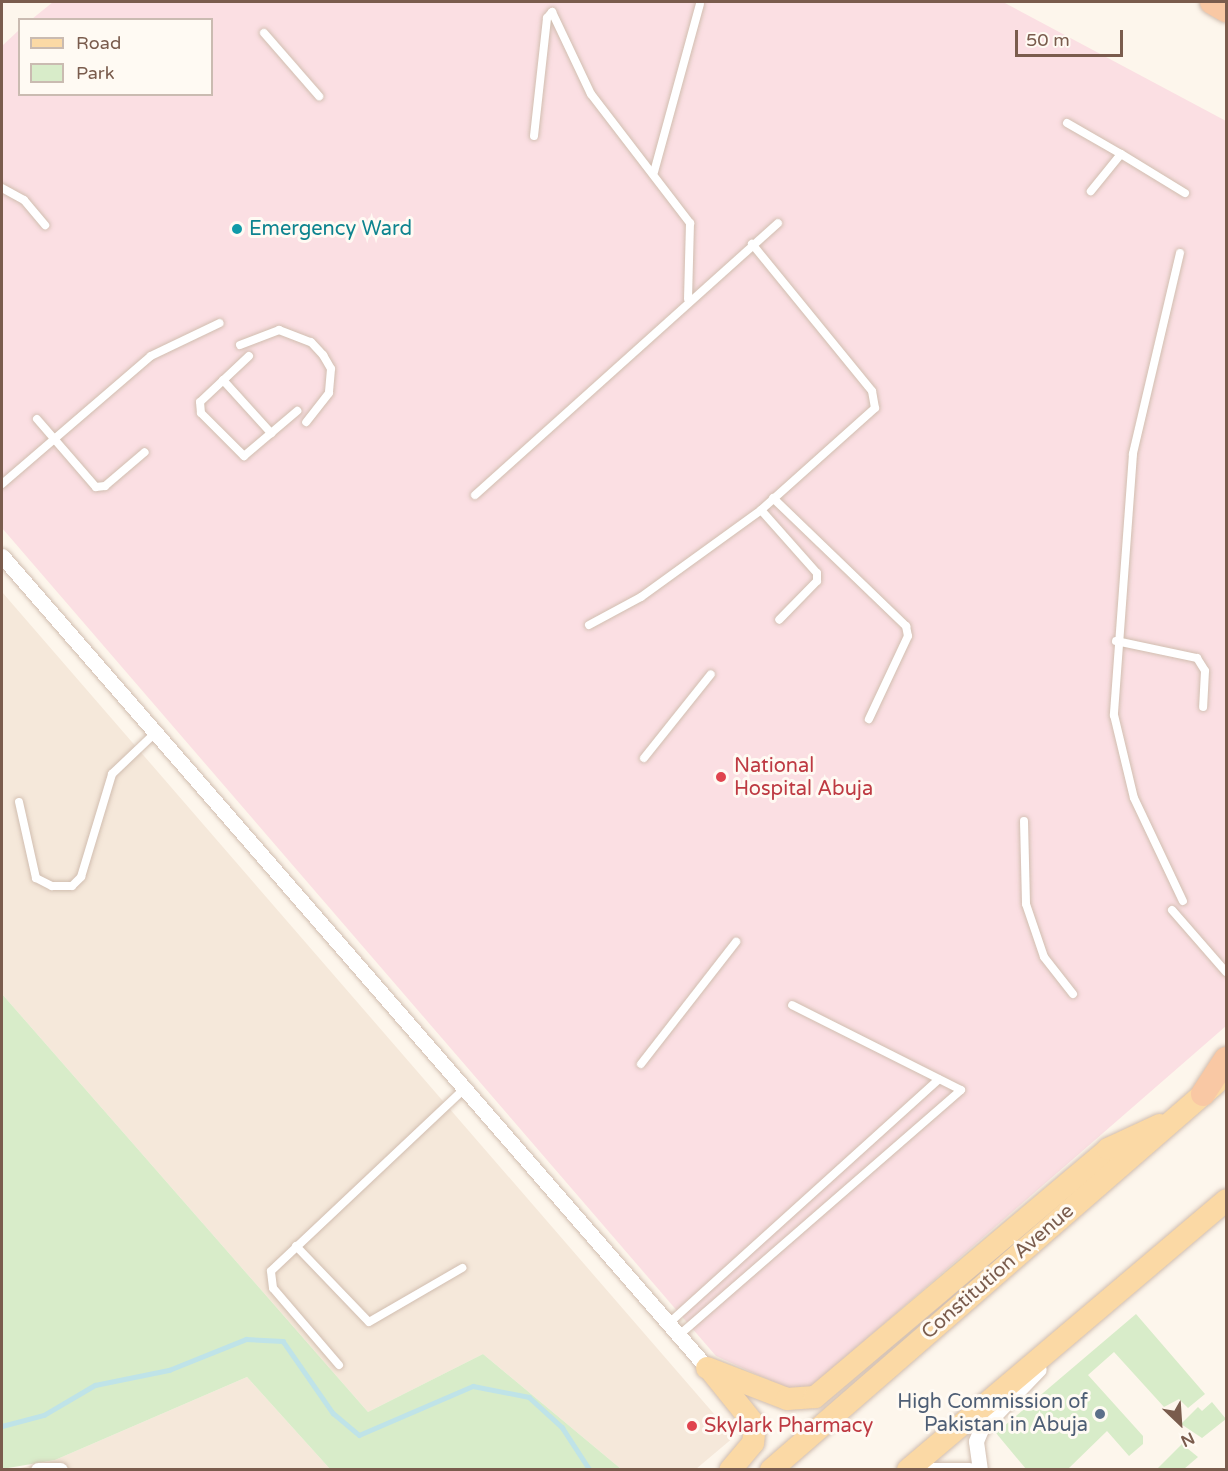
<!DOCTYPE html>
<html>
<head>
<meta charset="utf-8">
<style>
	body { margin:0 }
	#map { position:relative; width:1228px; height:1471px; overflow:hidden; background:#fdf6ec; font-family:"Varela Round",sans-serif }
	div>[style] { position:absolute }
	[style*='--x'] { left:calc(var(--x)*1px); top:calc(var(--y)*1px); width:calc(var(--w)*1px); rotate:calc(var(--a)*1deg) }
	.residential>* { inset:0; background:#f5e8da }
	.medical>* { inset:0; background:#fbdfe3 }
	.green>* { inset:0; background:#d8ecc9 }
	.stream>* { height:4.5px; margin:-2.25px; padding:0 2.25px; transform-origin:2.25px; border-radius:2.25px; background:#bfe3e8 }
	.roads { filter:drop-shadow(0 0 2px #d1beb0) drop-shadow(0 0 2px #d1beb0) }
	.service>* { height:8px; margin:-4px; padding:0 4px; transform-origin:4px; border-radius:4px; background:#fff }
	.minor>* { height:15px; margin:-7.5px; padding:0 7.5px; transform-origin:7.5px; border-radius:7.5px; background:#fff }
	.primary>* { height:22px; margin:-11px; padding:0 11px; transform-origin:11px; border-radius:11px; background:#fbd9a5 }
	.trunk>* { height:24px; margin:-12px; padding:0 12px; transform-origin:12px; border-radius:12px; background:#f9c8a4 }
	.dots>* { width:16px; height:16px; translate:-50% -50%; box-sizing:border-box; border:3px solid #fffaf3; border-radius:50% }
	span { translate:-50% -50%; white-space:nowrap; text-align:center; line-height:1.15; -webkit-text-stroke:6px #fffaf3; paint-order:stroke }
	.culture-label { font-size:20px; color:#0d838f }
	.left { translate:0 -50%; text-align:left }
	.health-label { font-size:20px; color:#be3a42 }
	.street-label { font-size:20px; color:#7a5c4d }
	.service-label { font-size:20px; color:#4e5e75 }
	.right { translate:-100% -50%; text-align:right }
	.frame { position:absolute; inset:0; border:3px solid #7a5c4d; pointer-events:none }
	.legend { position:absolute; left:18px; top:18px; width:195px; height:78px; box-sizing:border-box; background:#fffaf3; border:2px solid #cabbb1; margin:0; padding:8px 10px; list-style:none; font-size:18px; color:#7a5c4d }
	.legend li { display:flex; align-items:center; gap:12px; height:30px }
	.legend b { width:30px; border:2px solid #cabbb1 }
	.north { position:absolute; left:1150px; top:1393px; width:60px; height:60px; -webkit-text-stroke:4px #fffaf3; paint-order:stroke; rotate:155deg; font-size:16px; font-weight:700; line-height:24px; text-align:center; color:#7a5c4d }
	.north::after { content:''; display:block; margin:auto; width:21px; height:27px; background:#7a5c4d; clip-path:polygon(50% 0,100% 100%,50% 72%,0 100%) }
	.scale { position:absolute; left:1015px; top:30px; width:108px; height:27px; box-sizing:border-box; border:3px solid #7a5c4d; border-top:0; padding-left:8px; font-size:18px; line-height:21px; white-space:nowrap; color:#7a5c4d; -webkit-text-stroke:4px #fffaf3; paint-order:stroke }
</style>
</head>
<body>
<div id="map">
	<div class="residential">
		<div style="clip-path:polygon(2px 592px,734px 1437px,696px 1469px,621px 1469px,483px 1354px,368px 1412px,2px 994px)"></div>
		<div style="clip-path:polygon(247px 1377px,330px 1469px,12px 1470px,55px 1460px)"></div>
	</div>
	<div class="medical">
		<div style="clip-path:polygon(53px 2px,1003px 2px,1226px 121px,1226px 1026px,802px 1395px,716px 1356px,2px 528px,2px 46px,19px 30px,20px 94px,212px 94px,212px 20px,32px 19px)"></div>
	</div>
	<div class="green">
		<div style="clip-path:polygon(2px 994px,368px 1412px,483px 1354px,621px 1469px,330px 1469px,247px 1377px,55px 1460px,2px 1469px)"></div>
		<div style="clip-path:polygon(1136px 1314px,1205px 1394px,1188px 1408px,1179px 1399px,1164px 1407px,1114px 1352px,1088px 1375px,1143px 1436px,1143px 1444px,1129px 1456px,1107px 1431px,1068px 1469px,1026px 1469px,996px 1433px)"></div>
		<div style="clip-path:polygon(1212px 1402px,1226px 1419px,1202px 1438px,1181px 1424px,1198px 1407px,1202px 1411px)"></div>
		<div style="clip-path:polygon(1182px 1444px,1198px 1457px,1184px 1469px,1157px 1469px)"></div>
	</div>
	<div class="stream">
		<div style="--x:2;--y:1426;--w:43;--a:-14.7"></div>
		<div style="--x:44;--y:1415;--w:59;--a:-30.5"></div>
		<div style="--x:95;--y:1385;--w:76;--a:-11.5"></div>
		<div style="--x:169;--y:1370;--w:83;--a:-21.9"></div>
		<div style="--x:246;--y:1339;--w:37;--a:3"></div>
		<div style="--x:283;--y:1341;--w:88;--a:55.2"></div>
		<div style="--x:333;--y:1413;--w:34;--a:40"></div>
		<div style="--x:359;--y:1435;--w:124;--a:-23.3"></div>
		<div style="--x:473;--y:1386;--w:57;--a:11.1"></div>
		<div style="--x:529;--y:1397;--w:45;--a:42.3"></div>
		<div style="--x:562;--y:1427;--w:51;--a:56.9"></div>
	</div>
	<div class="roads">
		<div class="service">
			<div style="--x:264;--y:33;--w:84;--a:48.9"></div>
			<div style="--x:1067;--y:123;--w:62;--a:29.9"></div>
			<div style="--x:1121;--y:154;--w:48;--a:129"></div>
			<div style="--x:534;--y:136;--w:119;--a:-83.7"></div>
			<div style="--x:547;--y:18;--w:8;--a:-50"></div>
			<div style="--x:552;--y:12;--w:91;--a:64.6"></div>
			<div style="--x:591;--y:94;--w:163;--a:52.5"></div>
			<div style="--x:690;--y:223;--w:76;--a:91.5"></div>
			<div style="--x:1121;--y:154;--w:75;--a:31.4"></div>
			<div style="--x:654;--y:172;--w:174;--a:-74.7"></div>
			<div style="--x:2;--y:188;--w:25;--a:29"></div>
			<div style="--x:24;--y:200;--w:33;--a:50"></div>
			<div style="--x:1180;--y:253;--w:206;--a:103.2"></div>
			<div style="--x:1133;--y:454;--w:262;--a:94.2"></div>
			<div style="--x:1114;--y:715;--w:85;--a:76.5"></div>
			<div style="--x:1134;--y:798;--w:114;--a:64.6"></div>
			<div style="--x:240;--y:345;--w:42;--a:-21"></div>
			<div style="--x:279;--y:330;--w:34;--a:21"></div>
			<div style="--x:311;--y:342;--w:18;--a:47"></div>
			<div style="--x:323;--y:355;--w:16;--a:60"></div>
			<div style="--x:331;--y:369;--w:24;--a:95"></div>
			<div style="--x:329;--y:393;--w:37;--a:128"></div>
			<div style="--x:249;--y:356;--w:67;--a:136.8"></div>
			<div style="--x:200;--y:402;--w:11;--a:85"></div>
			<div style="--x:201;--y:413;--w:61;--a:45"></div>
			<div style="--x:244;--y:456;--w:70;--a:-40.3"></div>
			<div style="--x:223;--y:380;--w:72;--a:47.8"></div>
			<div style="--x:37;--y:419;--w:90;--a:49.1"></div>
			<div style="--x:96;--y:487;--w:9;--a:-6"></div>
			<div style="--x:105;--y:486;--w:52;--a:-40.4"></div>
			<div style="--x:2;--y:484;--w:196;--a:-40.7"></div>
			<div style="--x:151;--y:356;--w:76;--a:-25.6"></div>
			<div style="--x:475;--y:495;--w:407;--a:-41.9"></div>
			<div style="--x:773;--y:498;--w:185;--a:43.9"></div>
			<div style="--x:906;--y:626;--w:10;--a:79"></div>
			<div style="--x:908;--y:636;--w:92;--a:115.2"></div>
			<div style="--x:761;--y:510;--w:84;--a:48.4"></div>
			<div style="--x:817;--y:573;--w:8;--a:90"></div>
			<div style="--x:817;--y:581;--w:54;--a:134.3"></div>
			<div style="--x:589;--y:625;--w:59;--a:-28.3"></div>
			<div style="--x:641;--y:597;--w:148;--a:-35.9"></div>
			<div style="--x:761;--y:510;--w:153;--a:-41.8"></div>
			<div style="--x:875;--y:408;--w:17;--a:-100"></div>
			<div style="--x:872;--y:391;--w:190;--a:-129.2"></div>
			<div style="--x:1116;--y:641;--w:83;--a:11.9"></div>
			<div style="--x:1197;--y:658;--w:15;--a:58"></div>
			<div style="--x:1205;--y:671;--w:36;--a:93"></div>
			<div style="--x:644;--y:758;--w:107;--a:-51.4"></div>
			<div style="--x:19;--y:802;--w:78;--a:77.4"></div>
			<div style="--x:36;--y:878;--w:18;--a:27"></div>
			<div style="--x:52;--y:886;--w:20;--a:0"></div>
			<div style="--x:72;--y:886;--w:13;--a:-45"></div>
			<div style="--x:81;--y:877;--w:108;--a:-73.2"></div>
			<div style="--x:112;--y:774;--w:59;--a:-43.6"></div>
			<div style="--x:1024;--y:821;--w:83;--a:88.6"></div>
			<div style="--x:1026;--y:904;--w:56;--a:71.2"></div>
			<div style="--x:1044;--y:957;--w:47;--a:51.9"></div>
			<div style="--x:1172;--y:910;--w:82;--a:48.9"></div>
			<div style="--x:641;--y:1064;--w:155;--a:-52.1"></div>
			<div style="--x:296;--y:1246;--w:105;--a:46.2"></div>
			<div style="--x:369;--y:1322;--w:108;--a:-30.1"></div>
			<div style="--x:668;--y:1324;--w:365;--a:-42.1"></div>
			<div style="--x:678;--y:1336;--w:375;--a:-41"></div>
			<div style="--x:961;--y:1090;--w:189;--a:-153.3"></div>
			<div style="--x:339;--y:1365;--w:101;--a:-130.6"></div>
			<div style="--x:273;--y:1288;--w:17;--a:-97"></div>
			<div style="--x:271;--y:1271;--w:265;--a:-43.3"></div>
		</div>
		<div class="minor">
			<div style="--x:2;--y:556;--w:1075;--a:49.03"></div>
			<div style="--x:38;--y:1470;--w:22;--a:0"></div>
			<div style="--x:933;--y:1470;--w:36;--a:0"></div>
			<div style="--x:980;--y:1470;--w:29;--a:-98"></div>
			<div style="--x:976;--y:1441;--w:13;--a:-67"></div>
			<div style="--x:981;--y:1429;--w:83;--a:-46"></div>
		</div>
		<div class="primary">
			<div style="--x:707;--y:1368;--w:86;--a:21.2"></div>
			<div style="--x:787;--y:1399;--w:28;--a:-4"></div>
			<div style="--x:815;--y:1397;--w:384;--a:-40.2"></div>
			<div style="--x:1108;--y:1149;--w:57;--a:-24.8"></div>
			<div style="--x:713;--y:1373;--w:67;--a:51.1"></div>
			<div style="--x:755;--y:1425;--w:18;--a:96"></div>
			<div style="--x:753;--y:1443;--w:35;--a:130"></div>
			<div style="--x:771;--y:1470;--w:590;--a:-41.01"></div>
			<div style="--x:908;--y:1470;--w:417;--a:-40.3"></div>
		</div>
		<div class="trunk">
			<div style="--x:1212;--y:2;--w:16;--a:30"></div>
			<div style="--x:1203;--y:1094;--w:42;--a:-56.7"></div>
		</div>
	</div>
	<div class="dots">
		<div style="left:237px;top:229px;background:#0f9aa8"></div>
		<div style="left:721px;top:777px;background:#e0444e"></div>
		<div style="left:1100px;top:1414px;background:#5c6f8a"></div>
		<div style="left:692px;top:1426px;background:#e0444e"></div>
	</div>
	<div class="culture-label">
		<span class="left" style="left:249px;top:229px">Emergency Ward</span>
	</div>
	<div class="health-label">
		<span class="left" style="left:734px;top:778px">National<br>Hospital Abuja</span>
		<span class="left" style="left:704px;top:1426px">Skylark Pharmacy</span>
	</div>
	<div class="street-label">
		<span style="left:998px;top:1272px;rotate:-41deg">Constitution Avenue</span>
	</div>
	<div class="service-label">
		<span class="right" style="left:1088px;top:1414px">High Commission of<br>Pakistan in Abuja</span>
	</div>
	<div class="frame"></div>
	<ul class="legend">
	<li><b style="height:8px;background:#fbd9a5"></b>Road</li>
	<li><b style="height:16px;background:#d8ecc9"></b>Park</li>
	</ul>
	<div class="north">N</div>
	<div class="scale">50 m</div>
</div>
</body>
</html>
